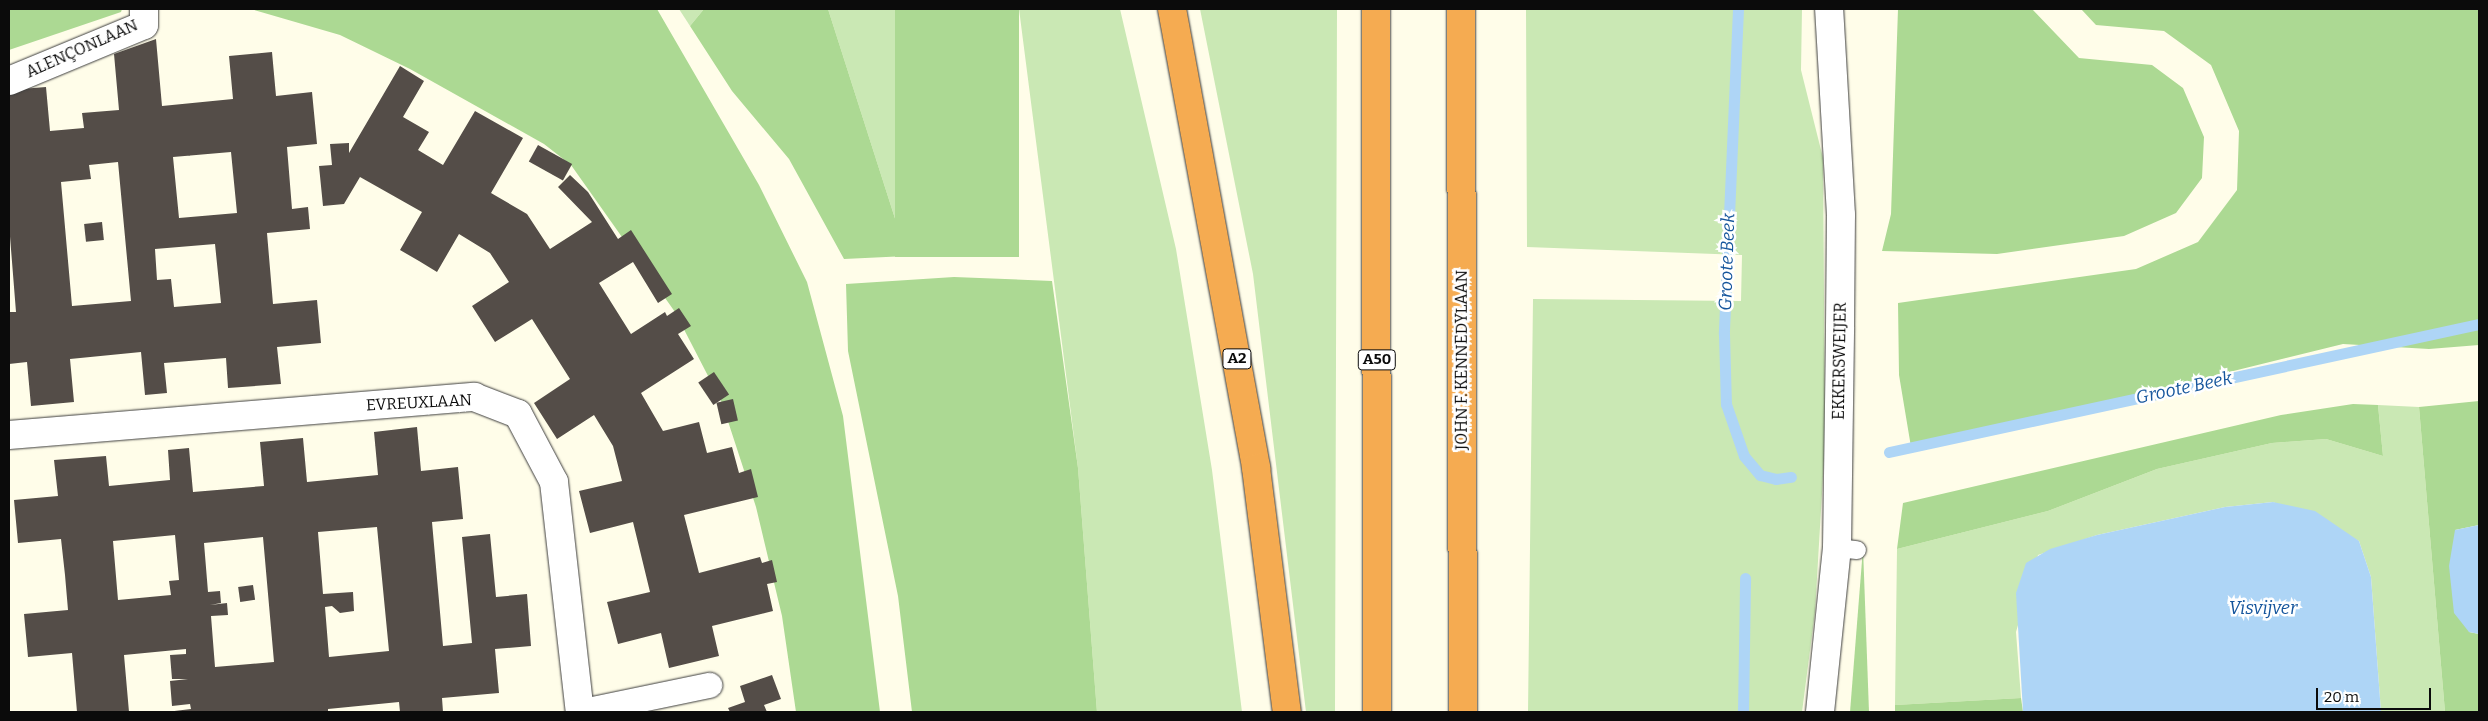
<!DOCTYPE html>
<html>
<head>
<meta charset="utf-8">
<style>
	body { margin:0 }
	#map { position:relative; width:2488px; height:721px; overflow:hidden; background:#fffde9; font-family:Bitter,serif }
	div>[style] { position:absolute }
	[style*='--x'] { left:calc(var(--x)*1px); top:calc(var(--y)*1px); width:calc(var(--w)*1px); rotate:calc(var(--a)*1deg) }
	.green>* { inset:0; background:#cae8b4 }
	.forest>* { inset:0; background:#acd993; transform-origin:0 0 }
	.water>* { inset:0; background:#aed5f6 }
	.stream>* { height:11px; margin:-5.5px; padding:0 5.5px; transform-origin:5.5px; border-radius:5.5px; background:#aed5f6 }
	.building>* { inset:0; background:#544d48; transform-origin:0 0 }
	.roads { filter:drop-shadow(0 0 1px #3e3e3e) drop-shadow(0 0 1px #3e3e3e) }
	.service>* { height:18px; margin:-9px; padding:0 9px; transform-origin:9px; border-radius:9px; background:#fff }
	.pedestrian>* { height:25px; margin:-12.5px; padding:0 12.5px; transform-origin:12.5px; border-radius:12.5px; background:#fff }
	.minor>* { height:28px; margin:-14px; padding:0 14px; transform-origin:14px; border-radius:14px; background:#fff }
	.motorway>* { height:28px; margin:-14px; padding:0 14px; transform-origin:14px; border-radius:14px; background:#f5ab51 }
	span { translate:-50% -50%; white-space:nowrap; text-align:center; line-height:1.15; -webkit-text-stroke:5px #fff; paint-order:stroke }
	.shield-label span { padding:1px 4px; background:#fff; border:1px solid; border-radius:4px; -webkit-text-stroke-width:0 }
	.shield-label { font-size:15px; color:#0b0b0b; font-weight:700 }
	.street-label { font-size:16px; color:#0b0b0b }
	.water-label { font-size:18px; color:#15559c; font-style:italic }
	.frame { position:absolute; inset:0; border:10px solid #0b0b0b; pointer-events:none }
	.scale { position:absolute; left:2316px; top:688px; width:115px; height:22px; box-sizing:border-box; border:2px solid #0b0b0b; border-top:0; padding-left:6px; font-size:15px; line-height:18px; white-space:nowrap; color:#0b0b0b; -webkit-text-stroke:4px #fff; paint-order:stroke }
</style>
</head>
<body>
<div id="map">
	<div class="green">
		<div style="clip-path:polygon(679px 9px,704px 9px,690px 26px)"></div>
		<div style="clip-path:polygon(828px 9px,895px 9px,928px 255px,907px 256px)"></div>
		<div style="clip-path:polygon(1019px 9px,1120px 9px,1176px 249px,1212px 470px,1242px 712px,1097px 712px,1078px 468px)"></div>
		<div style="clip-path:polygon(1200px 9px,1337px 9px,1335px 712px,1306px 712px,1253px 274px)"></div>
		<div style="clip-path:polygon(1526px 9px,1802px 9px,1801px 70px,1823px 158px,1825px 442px,1815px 612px,1802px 712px,1528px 712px,1533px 299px,1741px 301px,1742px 255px,1527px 247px)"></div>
		<div style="clip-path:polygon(2378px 405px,2419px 407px,2445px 712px,2381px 712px,2371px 577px,2359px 541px,2273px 502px,2225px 507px,2097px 535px,2038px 555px,2016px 632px,2021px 698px,1895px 705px,1897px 549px,2048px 511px,2157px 469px,2272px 443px,2326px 439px,2383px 456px)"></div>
	</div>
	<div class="forest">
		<div style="clip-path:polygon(122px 9px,121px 12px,9px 50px,9px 10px)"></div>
		<div style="clip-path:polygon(251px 9px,657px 9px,759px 185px,807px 282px,843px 416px,880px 712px,796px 712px,782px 616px,756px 507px,722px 403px,675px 312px,571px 165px,544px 144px,410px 69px,340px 35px)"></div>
		<div style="clip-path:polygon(704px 9px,828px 9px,907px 256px,844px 259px,789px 159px,732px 91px,690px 26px)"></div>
		<div style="left:895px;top:9px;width:124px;height:248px"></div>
		<div style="clip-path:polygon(1898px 9px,2032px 9px,2079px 58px,2152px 65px,2183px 88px,2204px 137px,2202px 178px,2176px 213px,2124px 236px,1997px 254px,1882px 251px,1891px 214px)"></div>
		<div style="clip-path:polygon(2081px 9px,2479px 9px,2479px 345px,2429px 349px,2343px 344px,1942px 443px,1911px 447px,1899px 375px,1898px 303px,2136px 269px,2198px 242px,2237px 190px,2239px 131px,2211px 65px,2164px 31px,2096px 25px)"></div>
		<div style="clip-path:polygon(954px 277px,1052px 281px,1078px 468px,1097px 712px,912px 712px,898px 596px,848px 351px,846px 284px)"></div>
		<div style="clip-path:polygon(2479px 401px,2479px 525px,2455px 530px,2469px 632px,2479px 634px,2479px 712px,2445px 712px,2419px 407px)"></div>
		<div style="clip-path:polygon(2353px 404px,2378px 405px,2383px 456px,2326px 439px,2272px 443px,2157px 469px,2048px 511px,1897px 549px,1903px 503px,2281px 415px)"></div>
		<div style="clip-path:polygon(1863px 548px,1869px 712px,1850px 712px)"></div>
		<div style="clip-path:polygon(2021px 698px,2023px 712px,1895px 712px,1895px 705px)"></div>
	</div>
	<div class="water">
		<div style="clip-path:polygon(2273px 502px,2315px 511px,2359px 541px,2371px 577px,2381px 712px,2023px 712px,2016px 593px,2026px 563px,2050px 549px,2097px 535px,2225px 507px)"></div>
		<div style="clip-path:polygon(2479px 525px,2479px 634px,2469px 632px,2454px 613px,2449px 566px,2455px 530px)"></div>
	</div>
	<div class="stream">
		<div style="--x:1738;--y:9;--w:325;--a:92.5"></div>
		<div style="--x:1724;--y:334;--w:70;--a:88.4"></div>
		<div style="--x:1726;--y:404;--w:55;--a:70.9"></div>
		<div style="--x:1744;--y:456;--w:25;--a:50"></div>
		<div style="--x:1760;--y:475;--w:16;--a:14"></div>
		<div style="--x:1776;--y:479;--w:15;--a:-8"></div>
		<div style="--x:1889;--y:452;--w:604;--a:-12.24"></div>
		<div style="--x:1743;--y:712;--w:134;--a:-89.1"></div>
	</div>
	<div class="building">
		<div style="clip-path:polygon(evenodd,156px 39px,162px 106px,233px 99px,229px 56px,272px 52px,276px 96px,312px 92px,317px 144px,287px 147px,292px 209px,308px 207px,310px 229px,267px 233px,273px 304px,317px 300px,321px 343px,277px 347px,281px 384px,228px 388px,226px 358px,164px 363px,167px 393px,145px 395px,141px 352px,70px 359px,74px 402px,31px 406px,27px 362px,9px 364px,9px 312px,16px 312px,9px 224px,9px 90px,46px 87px,50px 131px,84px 128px,82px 113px,119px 110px,114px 54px,156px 39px,231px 152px,237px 213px,179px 218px,173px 157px,231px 152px,156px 39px,118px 162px,131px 301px,72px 306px,61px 182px,91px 179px,89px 165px,118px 162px,156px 39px,215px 244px,221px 303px,174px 307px,171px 279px,157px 280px,155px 249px,215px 244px)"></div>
		<div style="clip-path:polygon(400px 66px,424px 81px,403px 117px,429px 132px,418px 150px,443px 165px,475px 111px,523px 138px,491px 193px,527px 214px,550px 249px,592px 222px,558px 187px,570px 175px,588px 192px,618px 239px,631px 230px,672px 294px,658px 303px,633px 262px,599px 283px,631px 334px,665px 312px,667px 316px,679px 308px,691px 326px,678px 334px,694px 359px,641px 393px,663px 431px,699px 422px,707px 453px,732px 447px,739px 473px,751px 469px,758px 497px,684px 515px,699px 573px,760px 557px,762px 563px,772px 560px,777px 582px,767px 584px,773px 611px,712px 626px,719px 656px,669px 668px,661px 633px,618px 644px,607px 602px,650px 592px,633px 522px,590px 533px,579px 491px,622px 481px,613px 446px,594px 415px,557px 439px,534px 403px,570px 379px,532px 319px,495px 342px,472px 306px,509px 282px,490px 253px,459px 234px,437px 272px,419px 261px,400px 250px,422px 212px,360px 177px,344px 204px,323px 206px,319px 166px,332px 165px,330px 144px,349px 143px,349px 153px)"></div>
		<div style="left:538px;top:145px;width:39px;height:19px;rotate:29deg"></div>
		<div style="left:102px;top:222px;width:18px;height:18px;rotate:84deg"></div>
		<div style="left:714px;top:372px;width:27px;height:19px;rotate:56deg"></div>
		<div style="left:733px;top:399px;width:22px;height:17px;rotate:77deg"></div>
		<div style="clip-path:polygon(evenodd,417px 427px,421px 471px,458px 467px,463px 519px,432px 522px,443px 646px,472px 643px,462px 537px,490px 534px,496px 597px,527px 594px,531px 646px,495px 649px,499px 693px,442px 698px,443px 712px,400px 712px,399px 702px,328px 709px,328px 712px,166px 712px,191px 709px,190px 704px,172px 706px,170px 681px,188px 679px,172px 679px,170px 655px,186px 654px,186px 649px,124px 655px,129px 712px,77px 712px,72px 653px,28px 657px,24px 614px,68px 610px,65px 575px,61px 539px,18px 543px,14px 500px,58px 496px,54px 460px,106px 456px,109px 486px,170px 480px,168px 450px,189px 448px,193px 492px,264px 486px,260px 442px,303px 438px,307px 482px,378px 475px,374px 432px,417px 427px,377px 527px,389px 651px,329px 657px,325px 607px,332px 606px,340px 613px,354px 611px,353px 592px,323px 594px,318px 532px,377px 527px,417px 427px,175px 535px,179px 580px,169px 581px,171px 595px,118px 600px,113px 541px,175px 535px,417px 427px,263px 537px,274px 662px,215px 667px,211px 616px,228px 615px,227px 603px,210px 605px,221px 603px,220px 591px,208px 592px,204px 543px,263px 537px)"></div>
		<div style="left:253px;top:585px;width:15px;height:15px;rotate:82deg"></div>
		<div style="clip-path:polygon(772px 675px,781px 699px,764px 705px,767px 712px,730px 712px,728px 708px,745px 702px,740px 686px)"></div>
	</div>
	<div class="roads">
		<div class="service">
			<div style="--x:1837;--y:548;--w:20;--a:6"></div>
		</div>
		<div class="pedestrian">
			<div style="--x:583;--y:711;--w:129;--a:-11.7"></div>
		</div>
		<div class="minor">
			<div style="--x:9;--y:81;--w:146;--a:-22.5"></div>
			<div style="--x:144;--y:25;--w:16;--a:-90"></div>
			<div style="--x:9;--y:435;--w:467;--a:-4.7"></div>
			<div style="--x:474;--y:397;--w:47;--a:21.1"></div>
			<div style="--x:518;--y:414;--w:77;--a:62.1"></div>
			<div style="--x:554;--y:482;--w:231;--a:83.6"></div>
			<div style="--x:1820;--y:712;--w:165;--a:-84.1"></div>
			<div style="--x:1837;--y:548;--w:221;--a:-89.2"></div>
			<div style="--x:1840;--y:327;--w:112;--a:-89.5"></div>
			<div style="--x:1841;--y:215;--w:206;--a:-93.3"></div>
		</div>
		<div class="motorway">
			<div style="--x:1172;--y:9;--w:467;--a:79.6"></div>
			<div style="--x:1256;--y:468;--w:246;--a:82.8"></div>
			<div style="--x:1376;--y:9;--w:703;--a:89.92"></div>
			<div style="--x:1461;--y:9;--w:703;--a:89.84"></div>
		</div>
	</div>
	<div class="shield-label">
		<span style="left:1237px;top:359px">A2</span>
		<span style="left:1377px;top:360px">A50</span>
	</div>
	<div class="street-label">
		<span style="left:82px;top:49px;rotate:-24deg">ALENÇONLAAN</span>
		<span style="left:1462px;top:360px;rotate:-90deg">JOHN F. KENNEDYLAAN</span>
		<span style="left:1840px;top:361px;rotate:-89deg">EKKERSWEIJER</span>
		<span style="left:419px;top:403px;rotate:-3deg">EVREUXLAAN</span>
	</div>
	<div class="water-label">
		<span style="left:1727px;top:262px;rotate:-88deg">Groote Beek</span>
		<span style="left:2184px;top:388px;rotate:-12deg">Groote Beek</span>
		<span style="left:2263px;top:608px">Visvijver</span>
	</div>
	<div class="frame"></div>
	<div class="scale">20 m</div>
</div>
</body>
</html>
